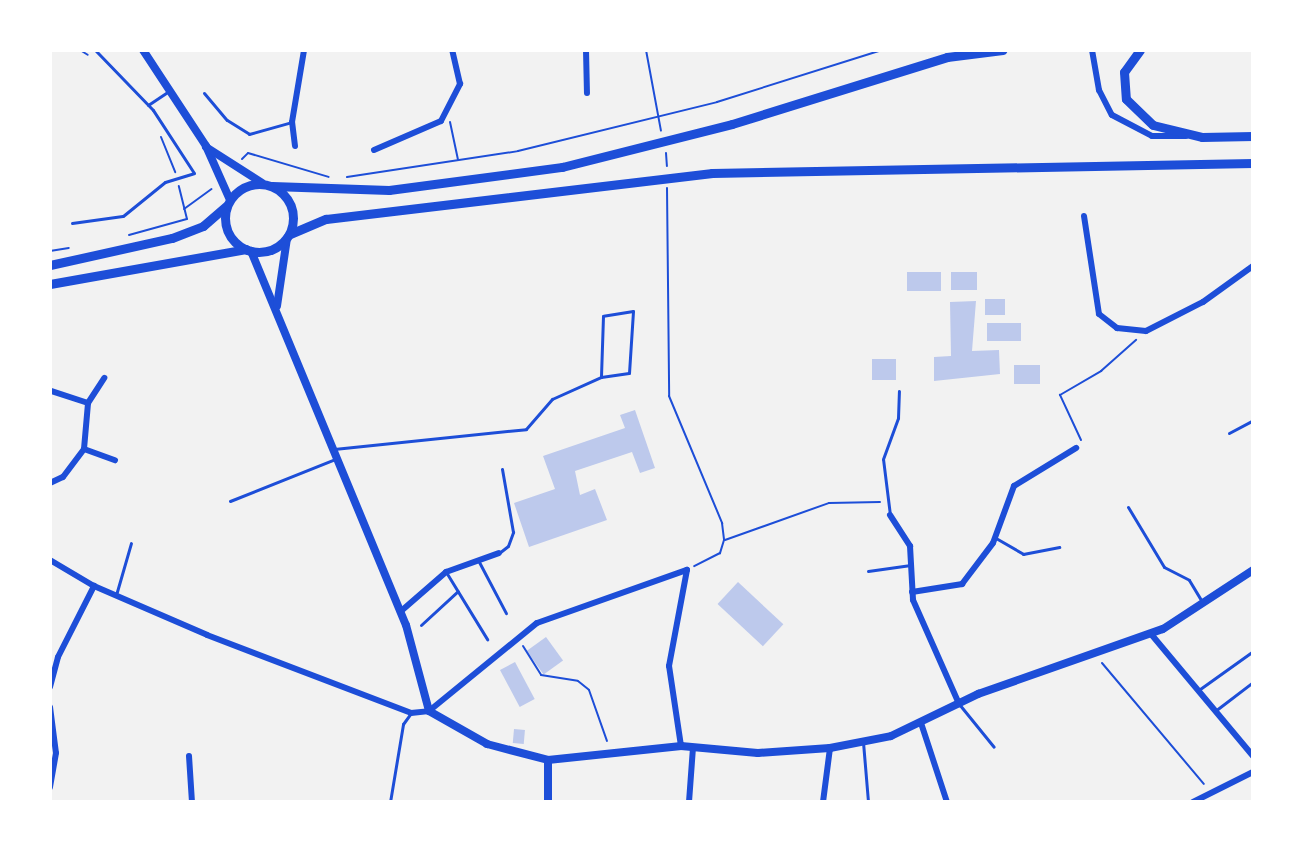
<!DOCTYPE html>
<html>
<head>
<meta charset="utf-8">
<style>
	body { margin:0 }
	#map { position:relative; width:1303px; height:852px; overflow:hidden; background:#f2f2f2; font-family:Lato,sans-serif }
	div>[style] { position:absolute }
	[style*='--x'] { left:calc(var(--x)*1px); top:calc(var(--y)*1px); width:calc(var(--w)*1px); rotate:calc(var(--a)*1deg) }
	.building>* { inset:0; background:#bdc9ec; transform-origin:0 0 }
	.path>* { height:2px; margin:-1px; padding:0 1px; transform-origin:1px; border-radius:1px; background:#1d4ed8 }
	.service>* { height:3px; margin:-1.5px; padding:0 1.5px; transform-origin:1.5px; border-radius:1.5px; background:#1d4ed8 }
	.minor>* { height:6px; margin:-3px; padding:0 3px; transform-origin:3px; border-radius:3px; background:#1d4ed8 }
	.tertiary>* { height:8px; margin:-4px; padding:0 4px; transform-origin:4px; border-radius:4px; background:#1d4ed8 }
	.secondary>* { height:9px; margin:-4.5px; padding:0 4.5px; transform-origin:4.5px; border-radius:4.5px; background:#1d4ed8 }
	.secondary>.ring { margin:-4.5px; padding:0; box-sizing:content-box; background:none; border:9px solid #1d4ed8; border-radius:50% }
	span { translate:-50% -50%; white-space:nowrap; text-align:center; line-height:1.15; -webkit-text-stroke:8px #fff; paint-order:stroke }
	.frame { position:absolute; inset:0; border:52px solid #fff; pointer-events:none }
</style>
</head>
<body>
<div id="map">
	<div class="building">
		<div style="left:907px;top:272px;width:34px;height:19px"></div>
		<div style="left:951px;top:272px;width:26px;height:18px"></div>
		<div style="left:985px;top:299px;width:20px;height:16px"></div>
		<div style="clip-path:polygon(976px 301px,972px 351px,999px 350px,1000px 374px,934px 381px,934px 357px,951px 356px,950px 302px)"></div>
		<div style="left:987px;top:323px;width:34px;height:18px"></div>
		<div style="left:872px;top:359px;width:24px;height:21px"></div>
		<div style="left:1014px;top:365px;width:26px;height:19px"></div>
		<div style="clip-path:polygon(635px 410px,655px 468px,640px 473px,632px 452px,575px 471px,580px 495px,595px 489px,607px 520px,529px 547px,514px 503px,555px 489px,543px 456px,625px 428px,620px 415px)"></div>
		<div style="left:738px;top:582px;width:62px;height:30px;rotate:43deg"></div>
		<div style="left:546px;top:637px;width:29px;height:24px;rotate:54deg"></div>
		<div style="left:515px;top:662px;width:42px;height:17px;rotate:62deg"></div>
		<div style="left:514px;top:729px;width:11px;height:14px;rotate:5deg"></div>
	</div>
	<div class="path">
		<div style="--x:80;--y:50;--w:9;--a:32"></div>
		<div style="--x:646;--y:50;--w:82;--a:79.5"></div>
		<div style="--x:450;--y:122;--w:38;--a:78"></div>
		<div style="--x:161;--y:137;--w:38;--a:68"></div>
		<div style="--x:666;--y:153;--w:13;--a:86"></div>
		<div style="--x:242;--y:159;--w:8;--a:-45"></div>
		<div style="--x:248;--y:153;--w:84;--a:16.5"></div>
		<div style="--x:347;--y:177;--w:173;--a:-8.6"></div>
		<div style="--x:518;--y:151;--w:205;--a:-13.8"></div>
		<div style="--x:717;--y:102;--w:173;--a:-17.5"></div>
		<div style="--x:667;--y:188;--w:208;--a:89.4"></div>
		<div style="--x:669;--y:396;--w:138;--a:67.3"></div>
		<div style="--x:722;--y:523;--w:17;--a:83"></div>
		<div style="--x:724;--y:540;--w:14;--a:107"></div>
		<div style="--x:720;--y:553;--w:29;--a:153"></div>
		<div style="--x:184;--y:209;--w:34;--a:-36"></div>
		<div style="--x:129;--y:235;--w:60;--a:-15.4"></div>
		<div style="--x:187;--y:219;--w:34;--a:-104"></div>
		<div style="--x:50;--y:251;--w:19;--a:-9"></div>
		<div style="--x:1081;--y:440;--w:50;--a:-115"></div>
		<div style="--x:1060;--y:395;--w:48;--a:-30.3"></div>
		<div style="--x:1101;--y:371;--w:47;--a:-41.5"></div>
		<div style="--x:725;--y:540;--w:110;--a:-19.6"></div>
		<div style="--x:829;--y:503;--w:51;--a:-1.1"></div>
		<div style="--x:523;--y:646;--w:34;--a:58"></div>
		<div style="--x:541;--y:675;--w:37;--a:9"></div>
		<div style="--x:578;--y:681;--w:14;--a:39"></div>
		<div style="--x:589;--y:690;--w:54;--a:70.6"></div>
		<div style="--x:1102;--y:663;--w:158;--a:49.9"></div>
	</div>
	<div class="service">
		<div style="--x:204;--y:93;--w:35;--a:50"></div>
		<div style="--x:227;--y:120;--w:26;--a:32"></div>
		<div style="--x:249;--y:134;--w:45;--a:-15.6"></div>
		<div style="--x:148;--y:105;--w:23;--a:-34"></div>
		<div style="--x:72;--y:223;--w:51;--a:-7.8"></div>
		<div style="--x:123;--y:216;--w:54;--a:-39"></div>
		<div style="--x:165;--y:182;--w:30;--a:-17"></div>
		<div style="--x:194;--y:173;--w:75;--a:-123.1"></div>
		<div style="--x:153;--y:110;--w:83;--a:-134"></div>
		<div style="--x:1229;--y:433;--w:27;--a:-28"></div>
		<div style="--x:334;--y:449;--w:193;--a:-5.9"></div>
		<div style="--x:526;--y:429;--w:40;--a:-49"></div>
		<div style="--x:552;--y:399;--w:54;--a:-24.2"></div>
		<div style="--x:601;--y:377;--w:28;--a:-8"></div>
		<div style="--x:629;--y:373;--w:62;--a:-86.3"></div>
		<div style="--x:633;--y:311;--w:30;--a:171"></div>
		<div style="--x:603;--y:316;--w:61;--a:91.9"></div>
		<div style="--x:230;--y:501;--w:113;--a:-21.8"></div>
		<div style="--x:1128;--y:507;--w:70;--a:59"></div>
		<div style="--x:1164;--y:567;--w:28;--a:27"></div>
		<div style="--x:1189;--y:580;--w:27;--a:59"></div>
		<div style="--x:890;--y:515;--w:56;--a:-97.1"></div>
		<div style="--x:883;--y:459;--w:44;--a:-69.9"></div>
		<div style="--x:898;--y:418;--w:27;--a:-88"></div>
		<div style="--x:994;--y:537;--w:34;--a:30"></div>
		<div style="--x:1023;--y:554;--w:37;--a:-11"></div>
		<div style="--x:499;--y:553;--w:11;--a:-38"></div>
		<div style="--x:508;--y:546;--w:15;--a:-70"></div>
		<div style="--x:513;--y:532;--w:64;--a:-99.9"></div>
		<div style="--x:478;--y:560;--w:60;--a:62.2"></div>
		<div style="--x:868;--y:571;--w:43;--a:-7.9"></div>
		<div style="--x:446;--y:572;--w:79;--a:58.5"></div>
		<div style="--x:116;--y:595;--w:54;--a:-73.9"></div>
		<div style="--x:421;--y:625;--w:50;--a:-42.6"></div>
		<div style="--x:1200;--y:689;--w:65;--a:-35.6"></div>
		<div style="--x:959;--y:704;--w:55;--a:50.9"></div>
		<div style="--x:1215;--y:711;--w:48;--a:-37.3"></div>
		<div style="--x:863;--y:742;--w:60;--a:85.2"></div>
		<div style="--x:390;--y:802;--w:79;--a:-80.5"></div>
		<div style="--x:403;--y:724;--w:14;--a:-54"></div>
	</div>
	<div class="minor">
		<div style="--x:586;--y:50;--w:43;--a:88.7"></div>
		<div style="--x:1092;--y:50;--w:41;--a:80.1"></div>
		<div style="--x:1099;--y:90;--w:28;--a:63"></div>
		<div style="--x:1112;--y:115;--w:45;--a:27.7"></div>
		<div style="--x:1152;--y:136;--w:34;--a:0"></div>
		<div style="--x:295;--y:146;--w:24;--a:-97"></div>
		<div style="--x:292;--y:122;--w:73;--a:-80.5"></div>
		<div style="--x:374;--y:150;--w:73;--a:-23.4"></div>
		<div style="--x:441;--y:121;--w:42;--a:-62.8"></div>
		<div style="--x:460;--y:84;--w:35;--a:-103"></div>
		<div style="--x:1084;--y:216;--w:99;--a:81.3"></div>
		<div style="--x:1099;--y:314;--w:23;--a:38"></div>
		<div style="--x:1117;--y:328;--w:29;--a:6"></div>
		<div style="--x:1146;--y:331;--w:64;--a:-27"></div>
		<div style="--x:1203;--y:302;--w:62;--a:-35.8"></div>
		<div style="--x:88;--y:403;--w:30;--a:-57"></div>
		<div style="--x:84;--y:449;--w:33;--a:20"></div>
		<div style="--x:50;--y:483;--w:14;--a:-25"></div>
		<div style="--x:63;--y:477;--w:35;--a:-53"></div>
		<div style="--x:84;--y:449;--w:46;--a:-85"></div>
		<div style="--x:88;--y:403;--w:39;--a:-162"></div>
		<div style="--x:890;--y:515;--w:37;--a:57"></div>
		<div style="--x:910;--y:546;--w:54;--a:86.8"></div>
		<div style="--x:913;--y:600;--w:114;--a:66.1"></div>
		<div style="--x:50;--y:560;--w:51;--a:30.6"></div>
		<div style="--x:94;--y:586;--w:123;--a:23.4"></div>
		<div style="--x:207;--y:635;--w:218;--a:20.9"></div>
		<div style="--x:411;--y:713;--w:18;--a:-6"></div>
		<div style="--x:429;--y:711;--w:139;--a:-39.2"></div>
		<div style="--x:537;--y:623;--w:159;--a:-19.5"></div>
		<div style="--x:912;--y:592;--w:51;--a:-9.1"></div>
		<div style="--x:962;--y:584;--w:51;--a:-52.9"></div>
		<div style="--x:993;--y:543;--w:61;--a:-69.8"></div>
		<div style="--x:1014;--y:486;--w:73;--a:-31.5"></div>
		<div style="--x:400;--y:612;--w:61;--a:-41"></div>
		<div style="--x:446;--y:572;--w:56;--a:-19.7"></div>
		<div style="--x:1151;--y:634;--w:159;--a:50.1"></div>
		<div style="--x:50;--y:687;--w:31;--a:-75"></div>
		<div style="--x:58;--y:657;--w:80;--a:-63.1"></div>
		<div style="--x:50;--y:707;--w:46;--a:82.6"></div>
		<div style="--x:56;--y:753;--w:35;--a:100"></div>
		<div style="--x:921;--y:723;--w:83;--a:71.8"></div>
		<div style="--x:681;--y:746;--w:81;--a:-98.5"></div>
		<div style="--x:669;--y:666;--w:98;--a:-79.4"></div>
		<div style="--x:189;--y:756;--w:46;--a:86.3"></div>
		<div style="--x:689;--y:802;--w:55;--a:-85.8"></div>
		<div style="--x:823;--y:802;--w:54;--a:-82.6"></div>
		<div style="--x:1193;--y:802;--w:67;--a:-26.6"></div>
	</div>
	<div class="tertiary">
		<div style="--x:143;--y:50;--w:115;--a:56.7"></div>
		<div style="--x:206;--y:146;--w:59;--a:66"></div>
		<div style="--x:206;--y:147;--w:67;--a:32.7"></div>
		<div style="--x:251;--y:251;--w:405;--a:67.5"></div>
		<div style="--x:406;--y:625;--w:89;--a:75"></div>
		<div style="--x:429;--y:711;--w:67;--a:29.6"></div>
		<div style="--x:487;--y:744;--w:63;--a:14.7"></div>
		<div style="--x:277;--y:306;--w:69;--a:-81.6"></div>
		<div style="--x:548;--y:760;--w:134;--a:-6"></div>
		<div style="--x:681;--y:746;--w:77;--a:5.2"></div>
		<div style="--x:758;--y:753;--w:72;--a:-4"></div>
		<div style="--x:830;--y:748;--w:62;--a:-11.1"></div>
		<div style="--x:891;--y:736;--w:97;--a:-25.8"></div>
		<div style="--x:978;--y:694;--w:196;--a:-19.4"></div>
		<div style="--x:1163;--y:629;--w:108;--a:-33.2"></div>
		<div style="--x:548;--y:802;--w:42;--a:-90"></div>
	</div>
	<div class="secondary">
		<div style="--x:1140;--y:50;--w:27;--a:126"></div>
		<div style="--x:1124;--y:72;--w:27;--a:86"></div>
		<div style="--x:1126;--y:99;--w:37;--a:44"></div>
		<div style="--x:1153;--y:125;--w:50;--a:13.8"></div>
		<div style="--x:1202;--y:137;--w:51;--a:-1.1"></div>
		<div class="ring" style="left:225px;top:184px;width:59px;height:59px"></div>
		<div style="--x:272;--y:186;--w:117;--a:2"></div>
		<div style="--x:389;--y:190;--w:175;--a:-7.6"></div>
		<div style="--x:562;--y:167;--w:175;--a:-14.2"></div>
		<div style="--x:732;--y:124;--w:225;--a:-17.3"></div>
		<div style="--x:947;--y:57;--w:56;--a:-7.1"></div>
		<div style="--x:290;--y:234;--w:39;--a:-23"></div>
		<div style="--x:326;--y:219;--w:389;--a:-6.8"></div>
		<div style="--x:712;--y:173;--w:541;--a:-1.06"></div>
		<div style="--x:50;--y:265;--w:125;--a:-12.5"></div>
		<div style="--x:172;--y:238;--w:33;--a:-21"></div>
		<div style="--x:203;--y:226;--w:30;--a:-41"></div>
		<div style="--x:50;--y:284;--w:199;--a:-10.1"></div>
	</div>
	<div class="frame"></div>
</div>
</body>
</html>
